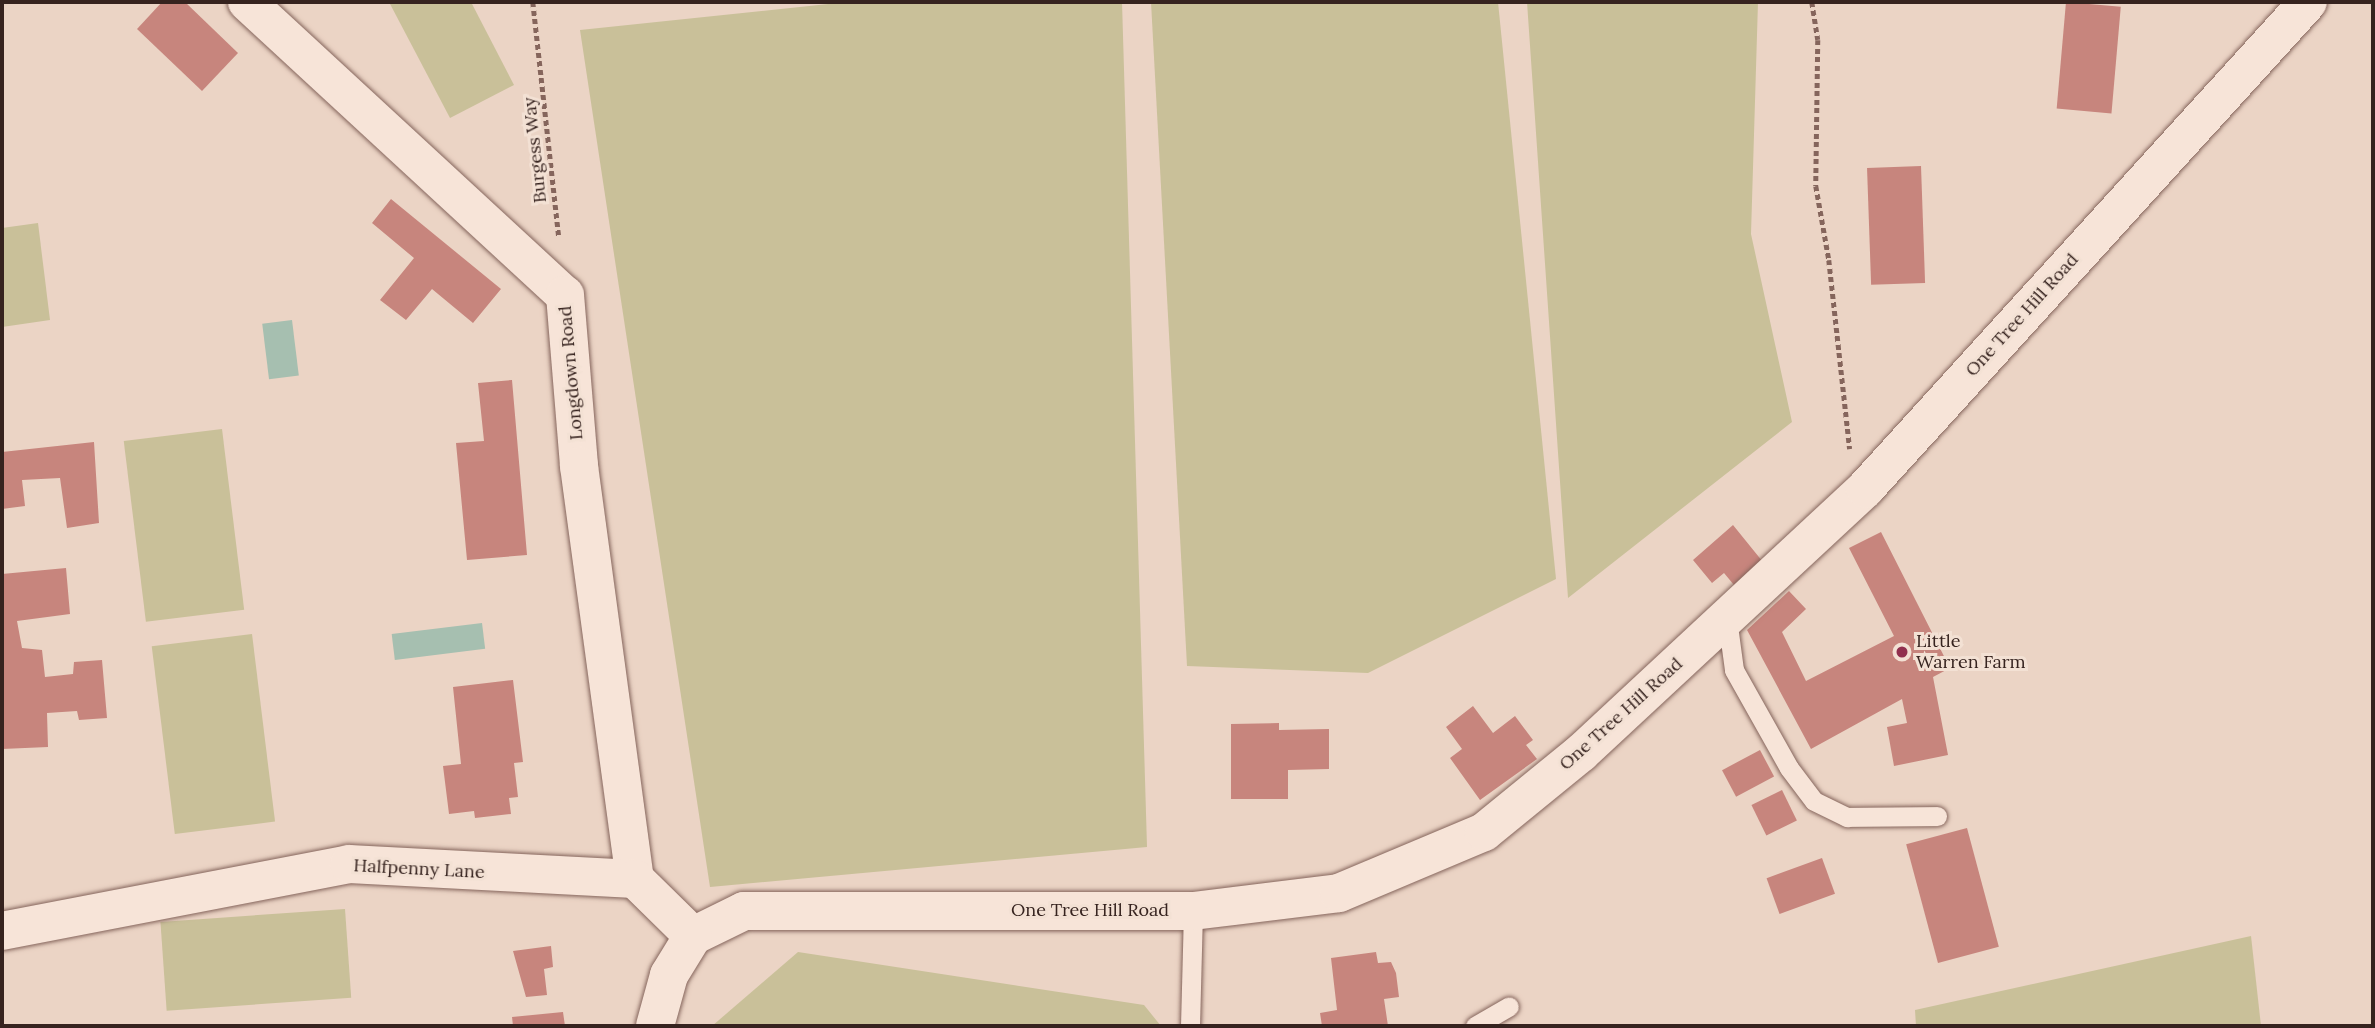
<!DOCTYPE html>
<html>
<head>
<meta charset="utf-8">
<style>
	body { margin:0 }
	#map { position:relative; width:2375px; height:1028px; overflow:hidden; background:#ebd4c5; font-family:Lora,serif }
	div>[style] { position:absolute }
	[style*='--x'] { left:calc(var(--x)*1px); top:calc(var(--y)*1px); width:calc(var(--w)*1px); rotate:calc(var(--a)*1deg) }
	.green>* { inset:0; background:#c9c099; transform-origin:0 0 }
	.water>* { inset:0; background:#a6bfb0; transform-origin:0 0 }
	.building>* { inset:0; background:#c7857d; transform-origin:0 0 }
	.path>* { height:4.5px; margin-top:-2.25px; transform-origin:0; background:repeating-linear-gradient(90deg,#85655c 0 5px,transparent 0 8.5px) }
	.roads { filter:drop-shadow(0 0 2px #85655c) drop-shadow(0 0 2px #85655c) }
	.service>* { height:19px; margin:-9.5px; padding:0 9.5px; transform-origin:9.5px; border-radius:9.5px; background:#f7e4d8 }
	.minor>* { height:38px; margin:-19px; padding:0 19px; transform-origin:19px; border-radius:19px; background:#f7e4d8 }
	.dots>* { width:19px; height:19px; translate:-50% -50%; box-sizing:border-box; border:4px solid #f3e1d4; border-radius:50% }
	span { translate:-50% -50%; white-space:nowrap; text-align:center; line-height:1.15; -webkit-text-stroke:6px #f3e1d4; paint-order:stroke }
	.street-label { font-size:18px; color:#36231f }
	.poi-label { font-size:18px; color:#36231f }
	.left { translate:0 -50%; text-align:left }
	.frame { position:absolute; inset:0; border:4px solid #36231f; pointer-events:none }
</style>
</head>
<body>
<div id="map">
	<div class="green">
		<div style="clip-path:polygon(389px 2px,471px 2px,514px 85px,450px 118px)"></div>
		<div style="clip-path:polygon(847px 2px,1122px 2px,1147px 847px,710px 887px,580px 30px)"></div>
		<div style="clip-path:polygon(1151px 2px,1498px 2px,1556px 579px,1368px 673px,1187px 666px)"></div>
		<div style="clip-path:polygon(1527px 2px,1758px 2px,1751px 234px,1792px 422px,1568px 598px)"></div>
		<div style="clip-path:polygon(38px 223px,50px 320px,2px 327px,2px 228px)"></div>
		<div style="left:222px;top:429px;width:182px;height:99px;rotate:83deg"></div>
		<div style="left:252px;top:634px;width:189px;height:101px;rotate:83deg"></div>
		<div style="left:345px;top:909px;width:89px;height:185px;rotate:86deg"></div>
		<div style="clip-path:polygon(2251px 936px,2261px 1026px,1916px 1026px,1915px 1010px)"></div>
		<div style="clip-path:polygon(798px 952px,1144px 1005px,1161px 1026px,712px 1026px)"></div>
	</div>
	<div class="water">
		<div style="left:292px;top:320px;width:56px;height:30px;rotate:83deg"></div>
		<div style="left:482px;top:623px;width:26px;height:91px;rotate:83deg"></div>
	</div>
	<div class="building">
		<div style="clip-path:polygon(162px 2px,185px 2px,238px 53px,202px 91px,137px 29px)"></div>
		<div style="left:2066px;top:2px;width:55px;height:107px;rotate:5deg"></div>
		<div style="left:1921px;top:166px;width:117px;height:54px;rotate:88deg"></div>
		<div style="clip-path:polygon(391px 199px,501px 289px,473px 323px,432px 289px,406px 320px,380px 300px,414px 258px,372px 223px)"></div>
		<div style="clip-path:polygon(512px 380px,527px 555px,467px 560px,456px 443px,484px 441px,478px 383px)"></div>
		<div style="clip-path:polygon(94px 442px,99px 523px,67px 528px,60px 478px,22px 480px,25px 506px,2px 509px,2px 452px)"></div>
		<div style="clip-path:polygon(1733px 525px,1767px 567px,1739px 591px,1724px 573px,1712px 583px,1693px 560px)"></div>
		<div style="clip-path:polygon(1881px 532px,1950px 668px,1933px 677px,1948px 755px,1894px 766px,1887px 727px,1907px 723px,1902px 699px,1811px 749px,1747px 630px,1789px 591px,1806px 609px,1782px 632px,1806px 681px,1894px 636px,1849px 548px)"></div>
		<div style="clip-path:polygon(66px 568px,70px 614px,17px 621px,22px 648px,42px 650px,45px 677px,73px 674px,74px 662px,102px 660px,107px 718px,79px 720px,77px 711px,47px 713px,48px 747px,2px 749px,2px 574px)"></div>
		<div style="clip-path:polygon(513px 680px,523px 762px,514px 763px,518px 797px,509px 798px,511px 814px,475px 818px,474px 811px,449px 814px,443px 766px,461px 764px,453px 687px)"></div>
		<div style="clip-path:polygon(1473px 706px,1493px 733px,1515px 716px,1533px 740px,1526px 745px,1537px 759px,1480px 800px,1450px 758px,1462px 749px,1446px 727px)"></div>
		<div style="clip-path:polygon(1279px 723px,1279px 730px,1329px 729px,1329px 769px,1288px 770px,1288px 799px,1231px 799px,1231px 724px)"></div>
		<div style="left:1760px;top:750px;width:30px;height:43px;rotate:62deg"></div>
		<div style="left:1782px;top:790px;width:34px;height:34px;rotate:64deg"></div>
		<div style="left:1967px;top:828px;width:123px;height:63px;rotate:75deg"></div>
		<div style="left:1822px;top:858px;width:38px;height:59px;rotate:70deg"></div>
		<div style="clip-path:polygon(551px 946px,553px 967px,544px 969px,547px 995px,526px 997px,513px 951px)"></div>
		<div style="clip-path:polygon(1376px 952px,1378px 963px,1391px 962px,1396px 973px,1399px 997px,1384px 999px,1388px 1026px,1322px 1026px,1320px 1013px,1337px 1010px,1331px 958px)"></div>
		<div style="clip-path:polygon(563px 1012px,565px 1026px,513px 1026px,512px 1017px)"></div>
	</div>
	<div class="path">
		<div style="--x:533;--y:2;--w:236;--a:83.7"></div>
		<div style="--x:1812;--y:2;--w:38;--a:81"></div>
		<div style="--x:1818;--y:40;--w:146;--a:90.8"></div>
		<div style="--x:1816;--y:186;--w:75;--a:80"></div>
		<div style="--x:1829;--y:260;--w:190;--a:83.7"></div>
	</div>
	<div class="roads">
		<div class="service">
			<div style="--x:1727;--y:618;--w:52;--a:82.3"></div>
			<div style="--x:1734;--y:670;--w:112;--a:60.7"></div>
			<div style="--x:1789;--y:768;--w:41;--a:52.9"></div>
			<div style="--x:1814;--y:801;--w:37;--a:26"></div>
			<div style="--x:1847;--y:817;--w:90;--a:-0.6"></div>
			<div style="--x:1190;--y:1026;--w:115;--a:-88.5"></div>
			<div style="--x:1475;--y:1026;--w:39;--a:-30"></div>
		</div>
		<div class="minor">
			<div style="--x:247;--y:2;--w:432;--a:42.7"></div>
			<div style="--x:565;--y:295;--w:172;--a:85.3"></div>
			<div style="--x:579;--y:466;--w:417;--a:82.3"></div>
			<div style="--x:2;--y:931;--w:353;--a:-10.9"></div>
			<div style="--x:349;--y:864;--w:286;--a:3"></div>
			<div style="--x:635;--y:879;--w:81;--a:44.5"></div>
			<div style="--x:693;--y:936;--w:57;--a:-26.1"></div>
			<div style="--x:744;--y:911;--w:449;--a:0"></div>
			<div style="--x:1193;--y:911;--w:147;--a:-7"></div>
			<div style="--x:1339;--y:893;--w:157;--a:-22.8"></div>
			<div style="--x:1484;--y:832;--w:125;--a:-39.2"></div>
			<div style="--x:1581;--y:753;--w:388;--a:-42.9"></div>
			<div style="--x:1865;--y:489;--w:658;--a:-47.71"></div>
			<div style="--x:655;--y:1026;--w:53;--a:-74.6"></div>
			<div style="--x:669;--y:975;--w:46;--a:-58.4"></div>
		</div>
	</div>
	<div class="dots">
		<div style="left:1902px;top:652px;background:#91304e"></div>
	</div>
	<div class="street-label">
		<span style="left:535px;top:150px;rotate:-96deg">Burgess Way</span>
		<span style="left:2022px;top:315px;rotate:-48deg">One Tree Hill Road</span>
		<span style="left:571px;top:373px;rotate:-95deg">Longdown Road</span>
		<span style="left:1621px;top:714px;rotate:-42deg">One Tree Hill Road</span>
		<span style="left:419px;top:869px;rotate:3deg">Halfpenny Lane</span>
		<span style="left:1090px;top:910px">One Tree Hill Road</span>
	</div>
	<div class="poi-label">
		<span class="left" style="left:1916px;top:652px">Little<br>Warren Farm</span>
	</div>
	<div class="frame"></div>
</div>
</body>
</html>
